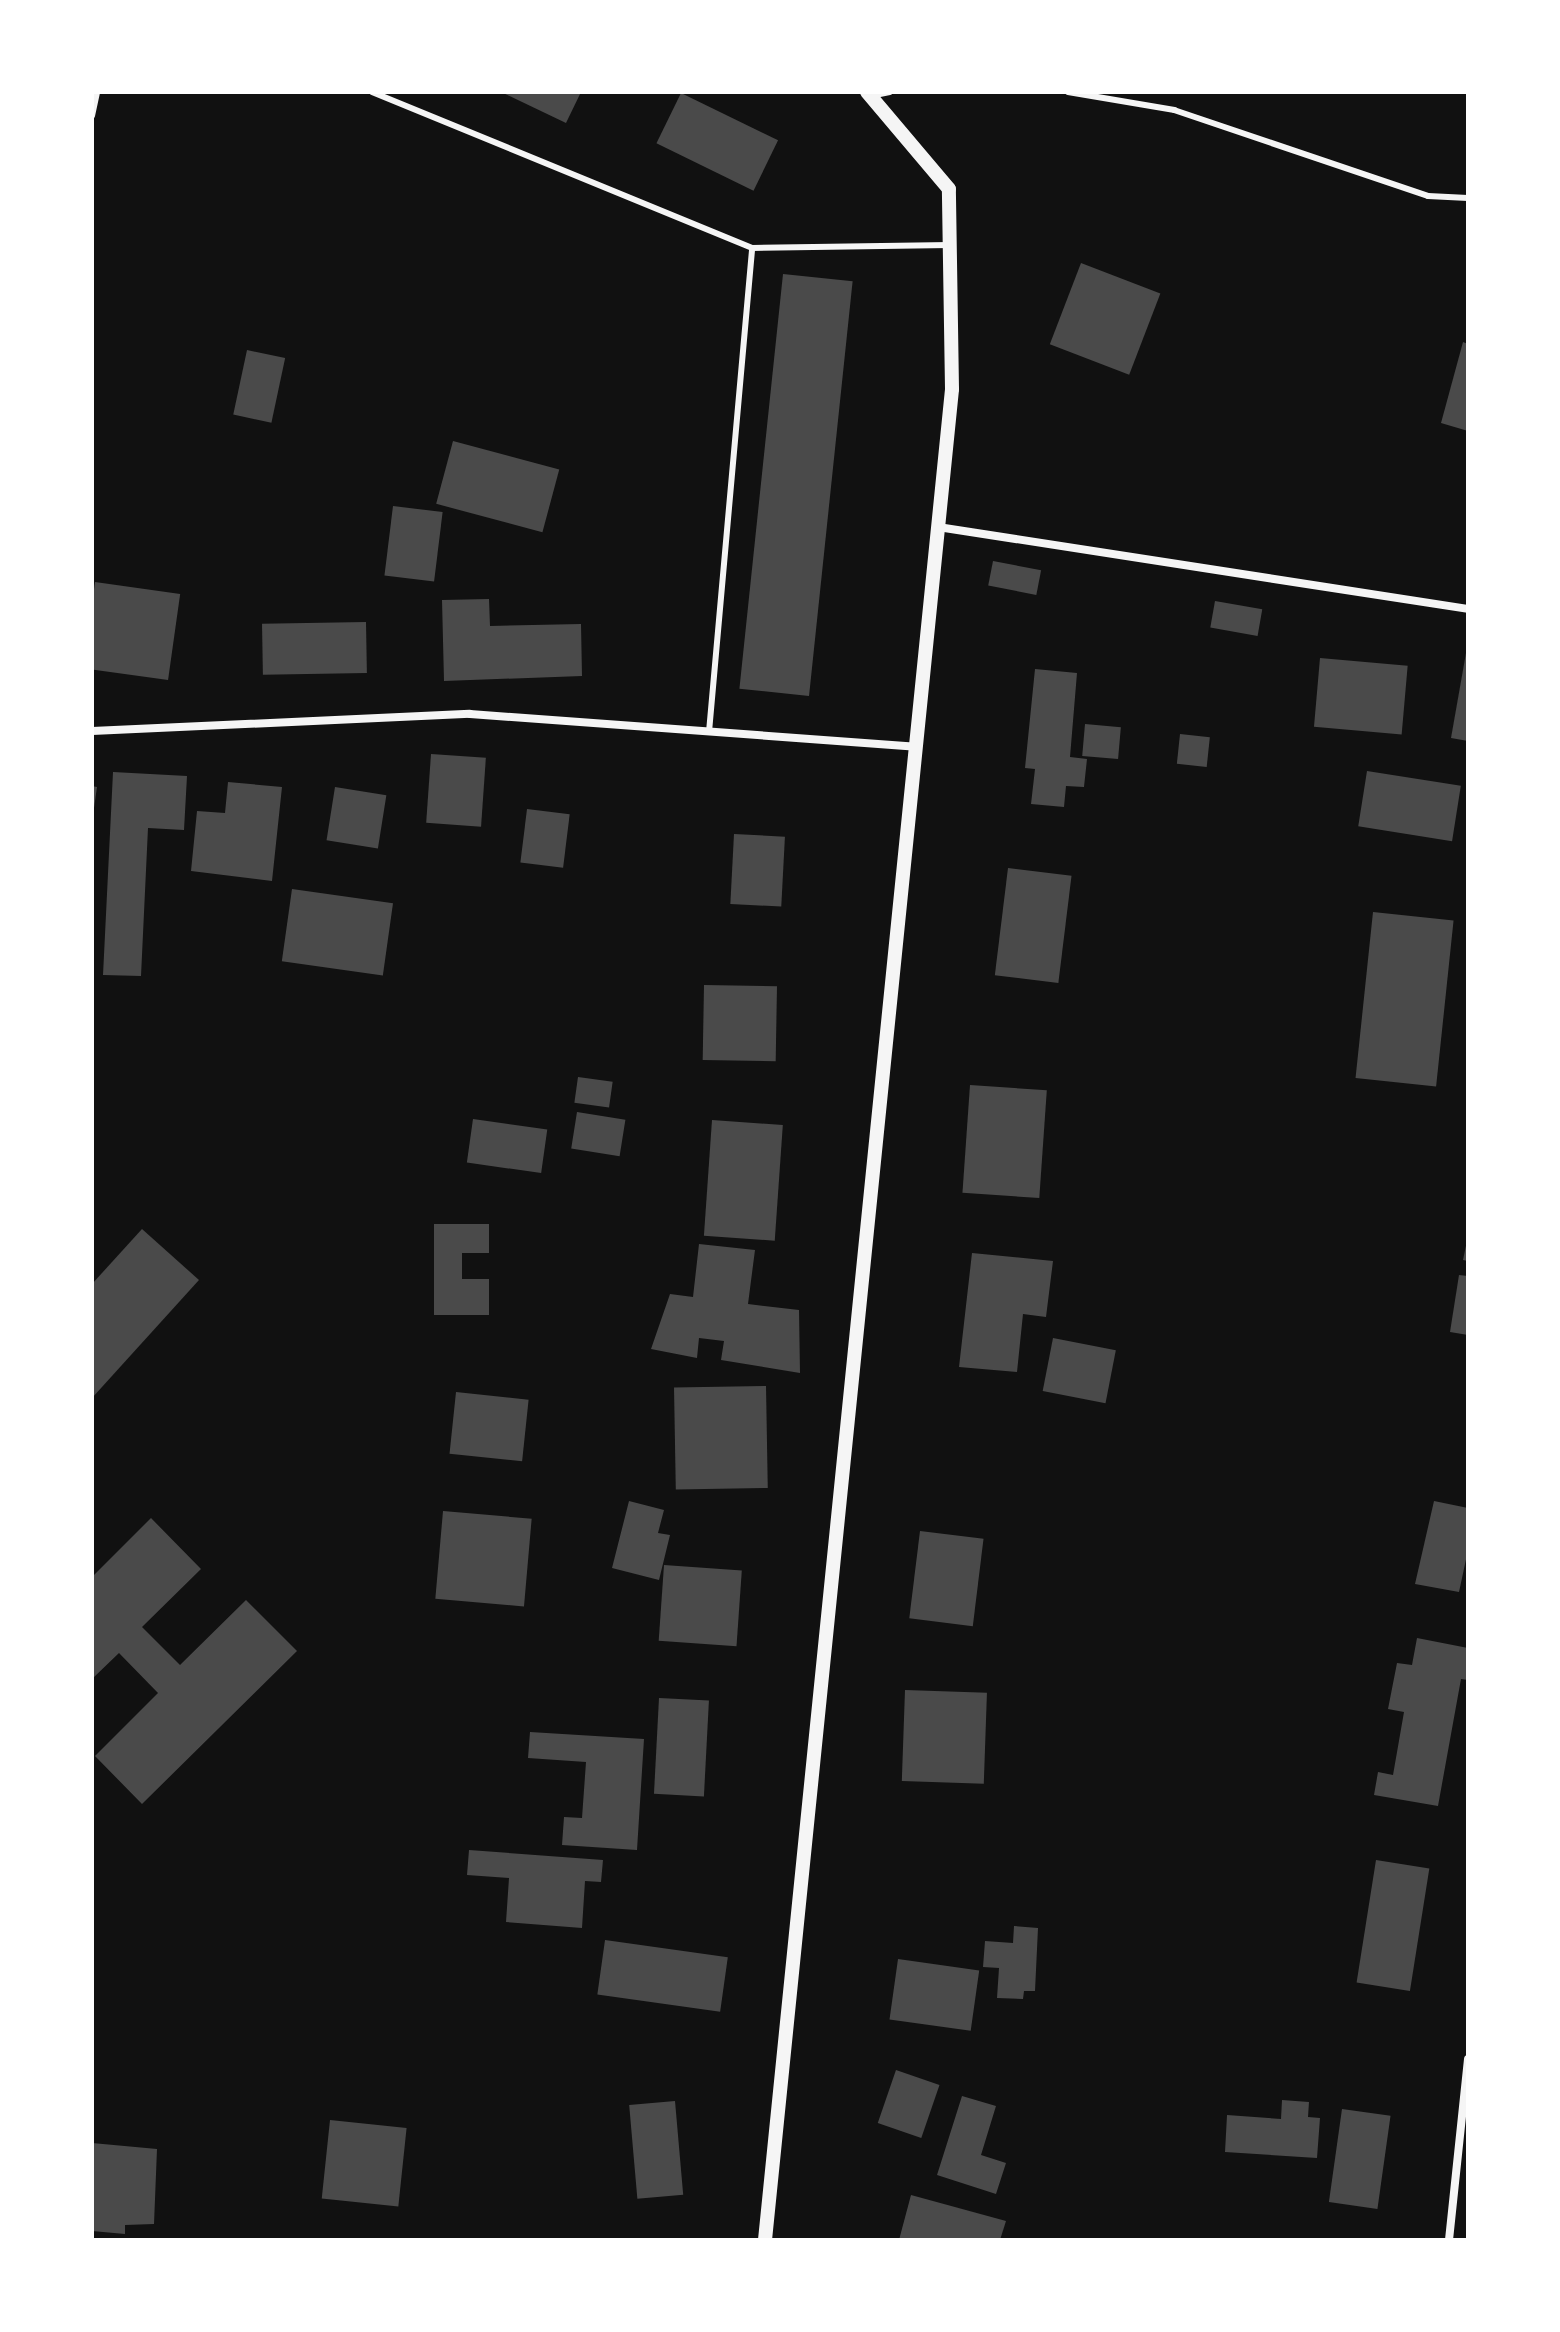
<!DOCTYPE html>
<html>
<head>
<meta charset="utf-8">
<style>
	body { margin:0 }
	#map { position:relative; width:1560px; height:2332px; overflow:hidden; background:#111; font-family:"Source Serif 4",serif }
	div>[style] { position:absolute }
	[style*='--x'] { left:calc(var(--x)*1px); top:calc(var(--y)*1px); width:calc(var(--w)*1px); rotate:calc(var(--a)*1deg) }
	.building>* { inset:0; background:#4a4a4a; transform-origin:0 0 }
	.service>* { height:6px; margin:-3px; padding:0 3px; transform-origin:3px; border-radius:3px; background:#f5f5f5 }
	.minor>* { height:8px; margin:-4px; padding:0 4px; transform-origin:4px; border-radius:4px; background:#f5f5f5 }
	.tertiary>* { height:14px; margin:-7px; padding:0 7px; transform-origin:7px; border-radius:7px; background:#f5f5f5 }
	span { translate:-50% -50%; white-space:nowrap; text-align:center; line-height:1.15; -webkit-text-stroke:6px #fff; paint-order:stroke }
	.frame { position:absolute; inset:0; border:94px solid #fff; pointer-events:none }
</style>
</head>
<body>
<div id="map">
	<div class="building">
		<div style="clip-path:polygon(501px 92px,581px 92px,566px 123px)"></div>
		<div style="left:681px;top:93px;width:108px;height:56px;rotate:26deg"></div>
		<div style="left:1081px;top:263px;width:85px;height:87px;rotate:21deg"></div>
		<div style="left:783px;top:274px;width:70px;height:417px;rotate:6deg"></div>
		<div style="clip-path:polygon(1463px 342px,1468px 344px,1468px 431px,1441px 423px)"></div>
		<div style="left:247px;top:350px;width:39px;height:66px;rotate:12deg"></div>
		<div style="left:453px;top:441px;width:110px;height:65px;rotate:15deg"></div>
		<div style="left:393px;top:506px;width:50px;height:70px;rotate:7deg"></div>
		<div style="left:993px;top:561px;width:49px;height:25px;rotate:11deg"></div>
		<div style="left:95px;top:582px;width:86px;height:87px;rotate:8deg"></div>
		<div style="clip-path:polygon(489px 599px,490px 626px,581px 624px,582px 676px,444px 681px,442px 600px)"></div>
		<div style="left:1215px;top:601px;width:48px;height:27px;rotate:10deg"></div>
		<div style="left:366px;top:622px;width:51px;height:104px;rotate:89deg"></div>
		<div style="clip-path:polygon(1466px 653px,1468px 653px,1468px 741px,1451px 738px)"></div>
		<div style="left:1320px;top:658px;width:88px;height:69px;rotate:5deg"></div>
		<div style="clip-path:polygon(1035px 669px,1077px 673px,1070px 757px,1087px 759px,1084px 787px,1066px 786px,1064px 807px,1031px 804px,1035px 769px,1025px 768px)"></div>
		<div style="left:1085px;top:724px;width:36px;height:32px;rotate:5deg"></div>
		<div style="left:1180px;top:734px;width:30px;height:30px;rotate:6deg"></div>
		<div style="left:431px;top:754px;width:55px;height:69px;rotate:4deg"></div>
		<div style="left:1367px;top:771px;width:95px;height:56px;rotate:9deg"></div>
		<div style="clip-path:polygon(113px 772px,187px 776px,184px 830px,148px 828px,141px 976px,103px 975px)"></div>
		<div style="clip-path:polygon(228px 782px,282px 787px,272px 881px,191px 871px,197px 811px,225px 813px)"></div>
		<div style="clip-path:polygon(92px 786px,97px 787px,94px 808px,92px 808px)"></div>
		<div style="left:335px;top:787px;width:52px;height:54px;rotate:9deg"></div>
		<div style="left:527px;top:809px;width:43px;height:54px;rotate:7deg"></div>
		<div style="left:734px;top:834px;width:51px;height:70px;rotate:3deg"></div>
		<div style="left:1008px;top:868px;width:64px;height:108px;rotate:7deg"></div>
		<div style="left:292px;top:889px;width:102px;height:73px;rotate:8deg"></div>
		<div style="left:1373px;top:912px;width:81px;height:167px;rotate:6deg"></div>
		<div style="left:704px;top:985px;width:73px;height:75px;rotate:1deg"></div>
		<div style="left:578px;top:1077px;width:35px;height:26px;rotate:8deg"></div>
		<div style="left:970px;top:1085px;width:77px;height:108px;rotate:4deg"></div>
		<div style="left:577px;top:1112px;width:49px;height:37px;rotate:9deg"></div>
		<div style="left:473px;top:1119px;width:75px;height:44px;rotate:8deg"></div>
		<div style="left:712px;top:1120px;width:71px;height:116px;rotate:4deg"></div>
		<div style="clip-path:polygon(434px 1224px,489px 1224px,489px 1253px,462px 1253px,462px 1279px,489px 1279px,489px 1315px,434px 1315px)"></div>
		<div style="clip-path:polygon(142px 1229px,199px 1280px,92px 1398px,92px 1284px)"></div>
		<div style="clip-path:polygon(1467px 1241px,1468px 1241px,1468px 1261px,1463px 1260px)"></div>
		<div style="clip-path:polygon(699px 1244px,755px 1250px,748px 1304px,799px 1310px,800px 1373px,721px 1360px,724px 1341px,699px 1338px,697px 1358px,651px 1349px,670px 1294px,693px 1297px)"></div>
		<div style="clip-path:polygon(972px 1253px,1053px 1261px,1046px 1317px,1023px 1314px,1017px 1372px,959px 1367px)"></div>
		<div style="clip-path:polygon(1459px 1275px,1468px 1276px,1468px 1335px,1450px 1332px)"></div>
		<div style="left:1053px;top:1338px;width:64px;height:54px;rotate:11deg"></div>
		<div style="left:766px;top:1386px;width:102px;height:92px;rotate:89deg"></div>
		<div style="left:456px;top:1392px;width:73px;height:62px;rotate:6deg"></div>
		<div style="clip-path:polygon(629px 1501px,664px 1510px,658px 1533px,670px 1535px,659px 1580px,612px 1568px)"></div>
		<div style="clip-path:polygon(1434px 1501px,1468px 1508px,1468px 1550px,1459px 1592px,1415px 1584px)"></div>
		<div style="left:443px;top:1511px;width:89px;height:88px;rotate:5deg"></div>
		<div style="clip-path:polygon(151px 1518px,201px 1569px,142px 1627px,180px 1665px,246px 1600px,297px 1651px,142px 1804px,95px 1756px,158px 1693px,119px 1653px,92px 1679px,92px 1577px)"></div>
		<div style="left:920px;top:1531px;width:64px;height:88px;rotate:7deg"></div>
		<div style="left:664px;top:1565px;width:78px;height:76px;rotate:4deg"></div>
		<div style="clip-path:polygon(1417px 1638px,1468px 1648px,1468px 1680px,1461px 1679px,1438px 1806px,1374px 1795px,1378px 1772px,1393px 1775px,1404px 1712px,1388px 1709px,1397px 1663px,1412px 1665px)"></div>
		<div style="left:905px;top:1690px;width:82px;height:91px;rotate:2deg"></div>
		<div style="left:659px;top:1698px;width:50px;height:96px;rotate:3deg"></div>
		<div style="clip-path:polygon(530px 1732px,644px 1739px,637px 1850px,562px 1845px,564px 1817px,582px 1818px,586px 1762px,528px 1758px)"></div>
		<div style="clip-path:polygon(469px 1850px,603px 1860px,601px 1882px,585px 1881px,582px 1928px,506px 1922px,509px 1878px,467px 1875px)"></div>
		<div style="left:1376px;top:1860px;width:54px;height:124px;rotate:9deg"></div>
		<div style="clip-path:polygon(1014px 1926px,1038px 1928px,1035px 1991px,1024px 1991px,1023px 1999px,997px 1998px,999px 1968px,983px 1967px,985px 1941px,1013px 1943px)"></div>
		<div style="left:605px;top:1940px;width:124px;height:55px;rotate:8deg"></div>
		<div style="left:898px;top:1959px;width:82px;height:61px;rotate:8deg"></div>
		<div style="left:896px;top:2070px;width:46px;height:56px;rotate:19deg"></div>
		<div style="clip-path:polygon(962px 2096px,996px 2106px,981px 2155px,1006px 2163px,996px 2194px,937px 2175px)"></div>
		<div style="clip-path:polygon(1282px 2100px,1309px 2102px,1308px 2117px,1320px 2118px,1317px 2158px,1225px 2152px,1227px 2115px,1281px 2119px)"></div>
		<div style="left:675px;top:2101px;width:94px;height:46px;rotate:85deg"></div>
		<div style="left:1342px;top:2109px;width:49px;height:94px;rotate:8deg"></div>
		<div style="left:330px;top:2120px;width:77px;height:79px;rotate:6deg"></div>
		<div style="clip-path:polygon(92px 2143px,157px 2149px,154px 2224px,125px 2225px,125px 2234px,92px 2231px)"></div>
		<div style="clip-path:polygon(911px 2195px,1006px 2221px,1000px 2240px,899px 2240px)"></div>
	</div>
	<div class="service">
		<div style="--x:372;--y:92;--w:411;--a:22.3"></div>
		<div style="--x:752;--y:248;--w:198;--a:-0.9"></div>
		<div style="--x:1068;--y:92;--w:108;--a:9.6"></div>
		<div style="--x:1174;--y:110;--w:268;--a:18.7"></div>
		<div style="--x:1428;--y:196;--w:40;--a:2.9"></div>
		<div style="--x:875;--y:95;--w:15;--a:-11"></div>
		<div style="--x:92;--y:116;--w:25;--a:-78"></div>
		<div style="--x:709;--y:732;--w:486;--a:-84.9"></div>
	</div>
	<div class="minor">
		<div style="--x:938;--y:527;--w:536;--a:8.79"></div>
		<div style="--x:92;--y:731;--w:378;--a:-2.6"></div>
		<div style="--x:470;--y:714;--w:447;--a:4.2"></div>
		<div style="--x:1449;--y:2240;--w:182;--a:-84"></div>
	</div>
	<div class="tertiary">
		<div style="--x:765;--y:2240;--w:1860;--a:-84.23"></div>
		<div style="--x:952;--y:389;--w:200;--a:-90.9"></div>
		<div style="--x:949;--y:189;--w:127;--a:-130.2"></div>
	</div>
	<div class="frame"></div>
</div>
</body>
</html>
